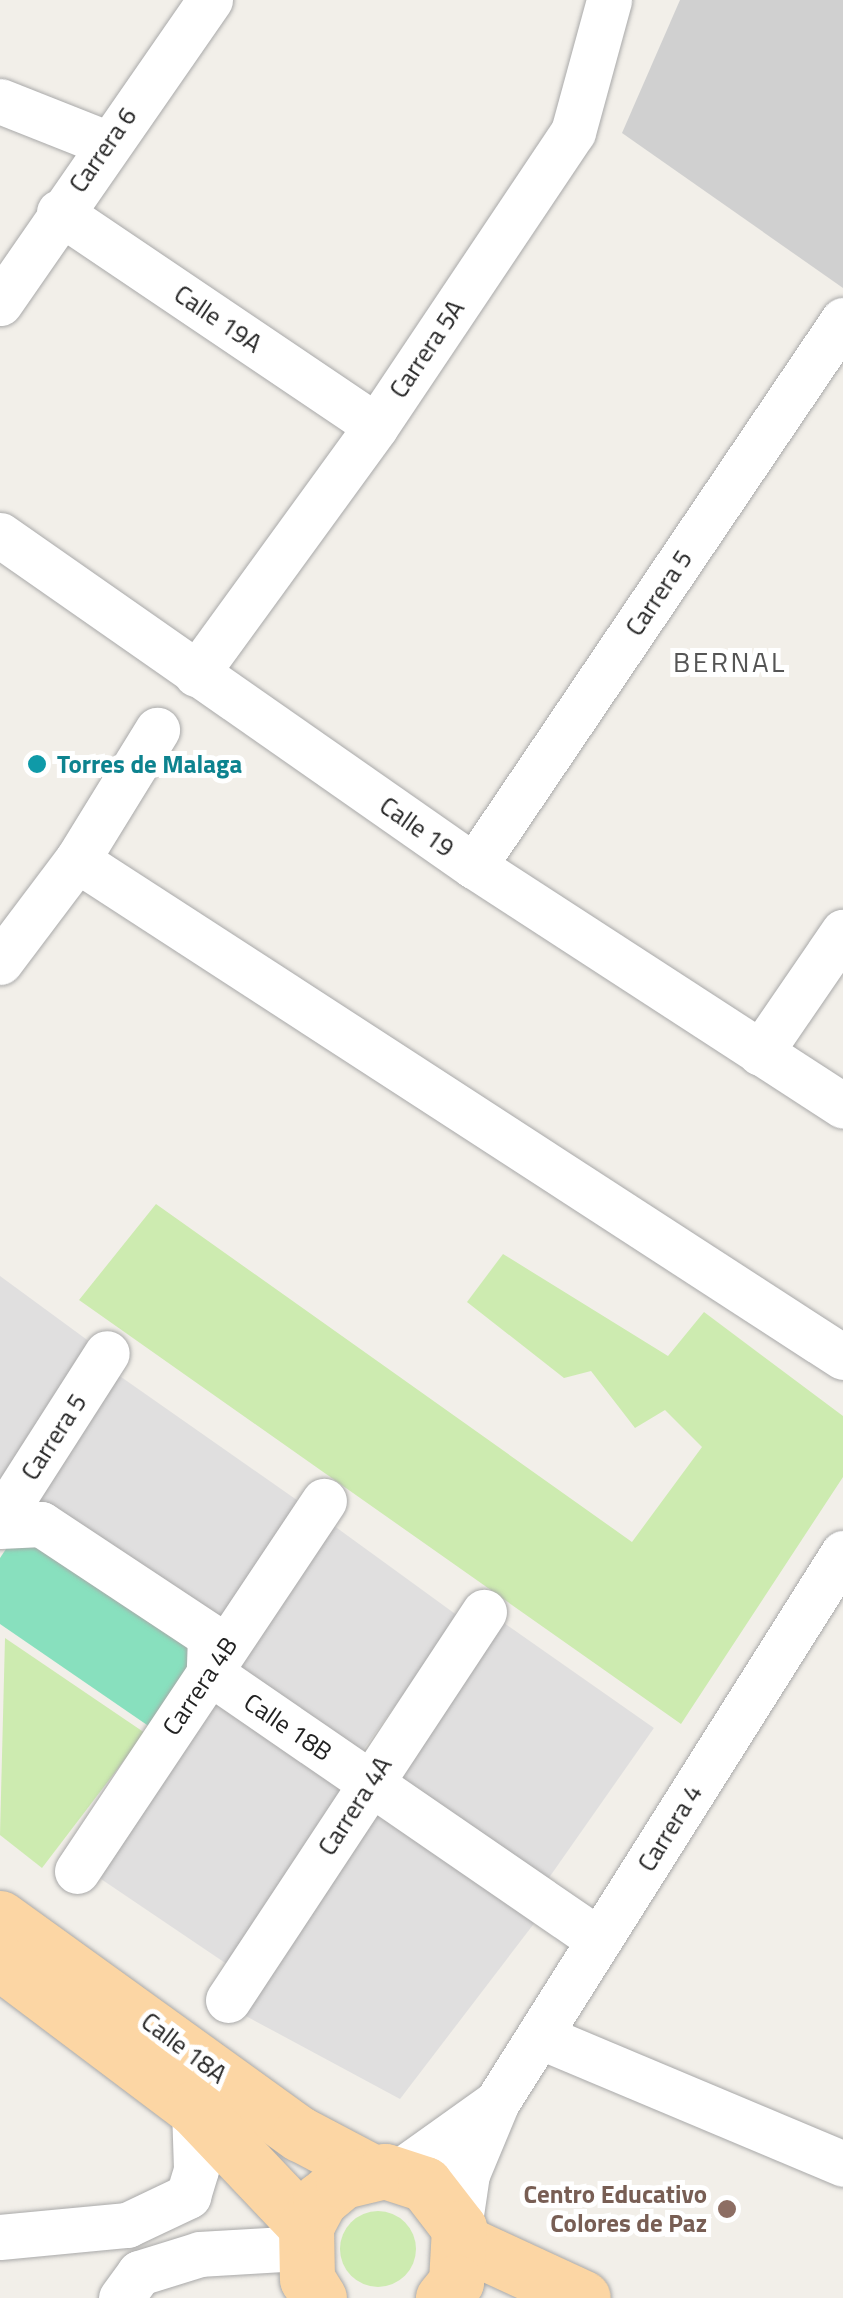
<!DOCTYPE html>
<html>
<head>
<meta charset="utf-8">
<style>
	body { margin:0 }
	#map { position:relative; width:843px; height:2298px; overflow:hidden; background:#f2efe9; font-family:"Titillium Web",sans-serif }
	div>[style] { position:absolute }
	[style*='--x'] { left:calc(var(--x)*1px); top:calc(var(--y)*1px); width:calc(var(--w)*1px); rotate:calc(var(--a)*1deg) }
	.residential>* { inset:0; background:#e0dfdf; transform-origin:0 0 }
	.religious>* { inset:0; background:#d0d0d0 }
	.grass>* { inset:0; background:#cdebb0 }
	.round { border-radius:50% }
	.pitch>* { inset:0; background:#88e0be }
	.roads { filter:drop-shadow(0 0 2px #a9a9a9) drop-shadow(0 0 2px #a9a9a9) }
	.minor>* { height:45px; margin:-22.5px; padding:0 22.5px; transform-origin:22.5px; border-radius:22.5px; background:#fff }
	.major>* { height:55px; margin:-27.5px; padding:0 27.5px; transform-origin:27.5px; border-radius:27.5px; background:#fcd6a4 }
	.dots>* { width:28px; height:28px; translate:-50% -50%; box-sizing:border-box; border:5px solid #fff; border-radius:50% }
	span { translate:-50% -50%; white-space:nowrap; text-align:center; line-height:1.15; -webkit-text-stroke:10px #fff; paint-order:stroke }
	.street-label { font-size:25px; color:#222 }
	.culture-label { font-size:25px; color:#0d838f; font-weight:700 }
	.left { translate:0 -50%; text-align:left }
	.education-label { font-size:25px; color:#785e54; font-weight:700 }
	.right { translate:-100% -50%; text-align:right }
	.neighbourhood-label { font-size:28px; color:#555; letter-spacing:2.5px }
</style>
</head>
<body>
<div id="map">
	<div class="residential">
		<div style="clip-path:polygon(0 1276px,90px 1342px,0 1482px)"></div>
		<div style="left:114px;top:1372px;width:231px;height:147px;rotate:35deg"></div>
		<div style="left:326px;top:1520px;width:165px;height:175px;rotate:36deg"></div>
		<div style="left:504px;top:1623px;width:183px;height:193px;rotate:35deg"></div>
		<div style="left:211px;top:1700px;width:162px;height:210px;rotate:34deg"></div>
		<div style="clip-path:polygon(375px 1808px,539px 1917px,400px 2099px,244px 2015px)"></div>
	</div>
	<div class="religious">
		<div style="clip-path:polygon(680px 0,843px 0,843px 288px,622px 133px)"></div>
	</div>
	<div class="grass">
		<div style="clip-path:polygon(156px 1204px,632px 1542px,702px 1447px,665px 1410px,635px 1428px,591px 1371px,564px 1378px,467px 1302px,503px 1254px,668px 1356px,704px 1312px,843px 1416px,843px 1477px,681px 1724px,79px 1300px)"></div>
		<div style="clip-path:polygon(5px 1638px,145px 1733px,42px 1868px,0 1835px)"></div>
		<div class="round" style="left:340px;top:2211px;width:76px;height:76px"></div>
	</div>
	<div class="pitch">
		<div style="clip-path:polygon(22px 1525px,210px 1655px,150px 1727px,0 1624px,0 1558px)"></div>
	</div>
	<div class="roads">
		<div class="minor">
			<div style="--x:0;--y:101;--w:114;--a:21.6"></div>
			<div style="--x:59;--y:212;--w:382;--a:34"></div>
			<div style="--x:0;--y:303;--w:369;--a:-55.3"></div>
			<div style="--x:0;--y:535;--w:578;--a:34.93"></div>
			<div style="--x:474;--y:866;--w:440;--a:33"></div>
			<div style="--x:196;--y:674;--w:306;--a:-54"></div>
			<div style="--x:376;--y:426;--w:354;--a:-56.2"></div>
			<div style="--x:573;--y:132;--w:137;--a:-74.7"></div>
			<div style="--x:77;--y:860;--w:153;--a:-58.4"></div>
			<div style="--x:474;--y:866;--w:659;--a:-55.95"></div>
			<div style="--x:0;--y:962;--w:128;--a:-53"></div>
			<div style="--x:77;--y:860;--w:913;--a:32.98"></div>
			<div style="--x:760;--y:1053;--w:147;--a:-55.6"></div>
			<div style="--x:0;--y:1520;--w:198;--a:-57.4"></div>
			<div style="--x:0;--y:1526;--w:41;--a:-2.8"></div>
			<div style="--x:41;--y:1524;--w:203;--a:33.5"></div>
			<div style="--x:210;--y:1636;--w:36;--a:92"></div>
			<div style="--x:209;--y:1672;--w:473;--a:34.5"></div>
			<div style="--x:77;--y:1871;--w:445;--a:-56.3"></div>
			<div style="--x:228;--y:2000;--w:465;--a:-56.6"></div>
			<div style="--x:539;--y:2036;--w:330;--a:22.8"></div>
			<div style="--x:399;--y:2172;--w:120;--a:-35.5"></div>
			<div style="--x:459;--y:2228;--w:55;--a:-81.6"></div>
			<div style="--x:467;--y:2174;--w:78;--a:-67.4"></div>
			<div style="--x:497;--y:2102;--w:649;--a:-57.78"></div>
			<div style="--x:0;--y:2237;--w:128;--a:-5.4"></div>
			<div style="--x:127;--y:2225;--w:68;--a:-25.4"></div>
			<div style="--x:188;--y:2196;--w:28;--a:-73"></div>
			<div style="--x:196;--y:2169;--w:61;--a:-91.9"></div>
			<div style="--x:121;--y:2298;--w:31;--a:-54"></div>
			<div style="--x:139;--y:2273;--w:64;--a:-17.3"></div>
			<div style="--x:200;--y:2254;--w:102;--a:-3.4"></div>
		</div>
		<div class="major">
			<div style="--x:0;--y:1918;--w:370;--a:35.8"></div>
			<div style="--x:300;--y:2134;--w:81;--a:27.8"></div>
			<div style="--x:0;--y:1962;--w:243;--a:37"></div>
			<div style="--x:194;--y:2108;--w:163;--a:46.5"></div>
			<div style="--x:462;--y:2242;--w:133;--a:24.8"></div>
			<div style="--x:319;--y:2298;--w:22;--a:-122"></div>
			<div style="--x:307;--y:2279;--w:53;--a:-91.1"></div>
			<div style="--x:306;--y:2226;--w:30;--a:-62"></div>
			<div style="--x:320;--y:2200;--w:30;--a:-40"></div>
			<div style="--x:343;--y:2181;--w:43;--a:-13.4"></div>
			<div style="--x:385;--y:2171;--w:42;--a:18"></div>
			<div style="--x:425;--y:2184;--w:56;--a:52.3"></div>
			<div style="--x:459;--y:2228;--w:54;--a:93.2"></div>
			<div style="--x:456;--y:2282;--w:21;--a:129"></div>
		</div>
	</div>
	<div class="dots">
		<div style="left:37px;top:764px;background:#0f9aa8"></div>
		<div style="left:727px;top:2209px;background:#8d6e63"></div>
	</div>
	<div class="street-label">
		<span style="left:103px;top:150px;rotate:-55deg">Carrera 6</span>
		<span style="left:218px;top:319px;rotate:34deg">Calle 19A</span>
		<span style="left:427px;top:349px;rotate:-56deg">Carrera 5A</span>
		<span style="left:659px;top:593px;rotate:-56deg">Carrera 5</span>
		<span style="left:417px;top:827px;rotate:35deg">Calle 19</span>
		<span style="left:54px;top:1437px;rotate:-57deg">Carrera 5</span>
		<span style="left:200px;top:1686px;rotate:-56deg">Carrera 4B</span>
		<span style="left:288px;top:1727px;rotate:34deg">Calle 18B</span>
		<span style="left:355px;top:1806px;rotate:-57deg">Carrera 4A</span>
		<span style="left:670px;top:1828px;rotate:-58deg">Carrera 4</span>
		<span style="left:184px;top:2048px;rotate:37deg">Calle 18A</span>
	</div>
	<div class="culture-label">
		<span class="left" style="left:57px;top:764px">Torres de Malaga</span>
	</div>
	<div class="education-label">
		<span class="right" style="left:707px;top:2209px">Centro Educativo<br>Colores de Paz</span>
	</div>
	<div class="neighbourhood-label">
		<span style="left:730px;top:662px">BERNAL</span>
	</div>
</div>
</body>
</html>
